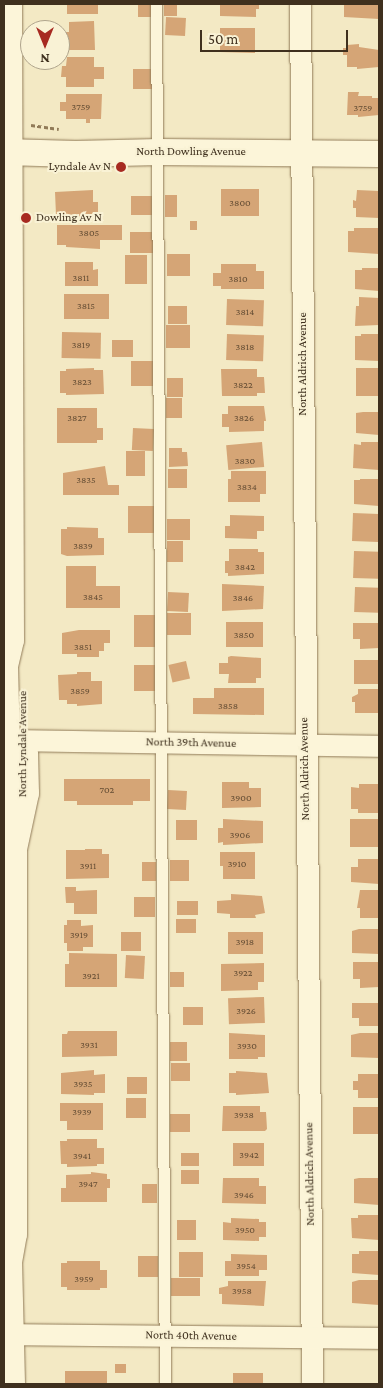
<!DOCTYPE html>
<html>
<head>
<meta charset="utf-8">
<style>
	body { margin:0 }
	#map { position:relative; width:383px; height:1388px; overflow:hidden; background:#f3e9c4; font-family:"Crimson Pro",serif }
	div>[style] { position:absolute }
	[style*='--x'] { left:calc(var(--x)*1px); top:calc(var(--y)*1px); width:calc(var(--w)*1px); rotate:calc(var(--a)*1deg) }
	.building>* { inset:0; background:#d5a576; transform-origin:0 0 }
	.path>* { height:3px; margin-top:-1.5px; transform-origin:0; background:repeating-linear-gradient(90deg,#917b58 0 4px,transparent 0 6.5px) }
	.roads { filter:drop-shadow(0 0 1px #917b58) drop-shadow(0 0 1px #917b58) }
	.service>* { height:11px; margin:-5.5px; padding:0 5.5px; transform-origin:5.5px; border-radius:5.5px; background:#fcf5d9 }
	.minor>* { height:21px; margin:-10.5px; padding:0 10.5px; transform-origin:10.5px; border-radius:10.5px; background:#fcf5d9 }
	.tertiary>* { height:26px; margin:-13px; padding:0 13px; transform-origin:13px; border-radius:13px; background:#fcf5d9 }
	.dots>* { width:14px; height:14px; translate:-50% -50%; box-sizing:border-box; border:2px solid #f9f2d5; border-radius:50% }
	span { translate:-50% -50%; white-space:nowrap; text-align:center; line-height:1.15; -webkit-text-stroke:4px #f9f2d5; paint-order:stroke }
	.number-label { font-size:10px; color:#644d34 }
	.number-label span { -webkit-text-stroke-width:0 }
	.street-label { font-size:12px; color:#3f301e }
	.poi-label { font-size:12px; color:#3f301e }
	.right { translate:-100% -50%; text-align:right }
	.left { translate:0 -50%; text-align:left }
	.frame { position:absolute; inset:0; border:5px solid #3f301e; pointer-events:none }
	.north { position:absolute; left:20px; top:20px; width:50px; height:50px; box-sizing:border-box; background:#f9f2d5; border:1px solid #afa48c; border-radius:50%; rotate:180deg; font-size:14px; font-weight:700; line-height:20px; text-align:center; color:#3f301e }
	.north::after { content:''; display:block; margin:auto; width:18px; height:22px; background:#a72a21; clip-path:polygon(50% 0,100% 100%,50% 72%,0 100%) }
	.scale { position:absolute; left:200px; top:30px; width:148px; height:22px; box-sizing:border-box; border:2px solid #3f301e; border-top:0; padding-left:6px; font-size:15px; line-height:18px; white-space:nowrap; color:#3f301e; -webkit-text-stroke:4px #f9f2d5; paint-order:stroke }
</style>
</head>
<body>
<div id="map">
	<div class="building">
		<div style="left:67px;top:4px;width:31px;height:10px"></div>
		<div style="left:138px;top:4px;width:14px;height:13px"></div>
		<div style="left:164px;top:4px;width:13px;height:12px"></div>
		<div style="clip-path:polygon(220px 4px,259px 4px,259px 9px,256px 9px,256px 17px,220px 16px)"></div>
		<div style="clip-path:polygon(347px 4px,379px 4px,379px 19px,344px 17px,344px 5px)"></div>
		<div style="left:166px;top:17px;width:20px;height:18px;rotate:3deg"></div>
		<div style="clip-path:polygon(94px 21px,95px 50px,66px 50px,66px 32px,69px 32px,69px 22px)"></div>
		<div style="clip-path:polygon(220px 28px,255px 28px,255px 53px,220px 52px,220px 45px,217px 45px,217px 35px,220px 35px)"></div>
		<div style="clip-path:polygon(359px 44px,359px 47px,379px 50px,379px 67px,357px 69px,357px 67px,347px 67px,347px 55px,343px 55px,343px 48px,347px 48px,347px 45px)"></div>
		<div style="clip-path:polygon(67px 57px,94px 57px,94px 67px,104px 67px,104px 79px,94px 79px,94px 87px,66px 87px,66px 77px,61px 77px,62px 66px,66px 66px)"></div>
		<div style="left:133px;top:69px;width:19px;height:20px"></div>
		<div style="clip-path:polygon(348px 92px,359px 92px,358px 96px,372px 96px,372px 98px,379px 98px,379px 115px,358px 117px,358px 115px,347px 115px)"></div>
		<div style="clip-path:polygon(66px 94px,102px 94px,101px 119px,90px 119px,90px 123px,86px 123px,86px 119px,66px 119px,66px 111px,60px 111px,60px 102px,66px 102px)"></div>
		<div style="left:259px;top:189px;width:27px;height:38px;rotate:90deg"></div>
		<div style="clip-path:polygon(93px 190px,93px 202px,98px 202px,98px 216px,93px 216px,93px 218px,64px 218px,64px 215px,56px 215px,55px 192px)"></div>
		<div style="clip-path:polygon(357px 190px,379px 191px,379px 218px,356px 217px,356px 208px,353px 208px,353px 200px,356px 201px)"></div>
		<div style="left:177px;top:195px;width:22px;height:12px;rotate:90deg"></div>
		<div style="left:131px;top:196px;width:21px;height:19px"></div>
		<div style="left:190px;top:221px;width:7px;height:9px"></div>
		<div style="clip-path:polygon(57px 225px,122px 225px,122px 240px,100px 240px,100px 249px,66px 247px,66px 245px,57px 245px)"></div>
		<div style="clip-path:polygon(354px 228px,379px 228px,379px 254px,348px 252px,348px 231px,354px 231px)"></div>
		<div style="left:130px;top:232px;width:23px;height:21px"></div>
		<div style="left:167px;top:254px;width:23px;height:22px"></div>
		<div style="left:125px;top:255px;width:22px;height:29px"></div>
		<div style="clip-path:polygon(65px 262px,93px 262px,93px 270px,98px 269px,98px 286px,65px 286px)"></div>
		<div style="clip-path:polygon(221px 264px,256px 264px,256px 271px,264px 271px,264px 289px,221px 289px,221px 286px,213px 286px,213px 273px,221px 273px)"></div>
		<div style="clip-path:polygon(362px 268px,379px 268px,379px 291px,355px 289px,355px 270px,362px 270px)"></div>
		<div style="left:64px;top:294px;width:45px;height:25px"></div>
		<div style="clip-path:polygon(359px 297px,379px 298px,379px 325px,355px 326px,356px 306px,359px 306px)"></div>
		<div style="left:227px;top:299px;width:37px;height:26px;rotate:2deg"></div>
		<div style="left:187px;top:306px;width:18px;height:19px;rotate:90deg"></div>
		<div style="left:190px;top:325px;width:23px;height:24px;rotate:90deg"></div>
		<div style="left:62px;top:332px;width:39px;height:26px;rotate:1deg"></div>
		<div style="left:227px;top:334px;width:37px;height:26px;rotate:2deg"></div>
		<div style="clip-path:polygon(361px 334px,379px 334px,379px 361px,355px 360px,355px 336px,361px 336px)"></div>
		<div style="left:112px;top:340px;width:21px;height:17px"></div>
		<div style="left:131px;top:361px;width:23px;height:25px"></div>
		<div style="clip-path:polygon(94px 368px,94px 370px,103px 370px,104px 394px,66px 395px,66px 393px,60px 393px,60px 371px,66px 371px,66px 369px)"></div>
		<div style="left:356px;top:368px;width:23px;height:28px"></div>
		<div style="clip-path:polygon(221px 369px,257px 369px,257px 377px,264px 377px,265px 393px,257px 393px,257px 396px,222px 396px)"></div>
		<div style="left:167px;top:378px;width:16px;height:19px"></div>
		<div style="left:166px;top:398px;width:16px;height:20px"></div>
		<div style="clip-path:polygon(228px 406px,264px 406px,266px 421px,264px 421px,264px 431px,229px 432px,229px 427px,222px 427px,222px 414px,228px 414px)"></div>
		<div style="clip-path:polygon(57px 408px,97px 408px,97px 428px,103px 428px,103px 440px,97px 440px,97px 443px,57px 443px)"></div>
		<div style="clip-path:polygon(363px 412px,379px 412px,379px 435px,356px 433px,356px 413px)"></div>
		<div style="left:133px;top:428px;width:21px;height:22px;rotate:3deg"></div>
		<div style="left:262px;top:442px;width:25px;height:36px;rotate:85deg"></div>
		<div style="clip-path:polygon(361px 442px,379px 442px,379px 470px,353px 468px,354px 444px,361px 445px)"></div>
		<div style="clip-path:polygon(169px 448px,182px 448px,182px 452px,187px 452px,188px 466px,169px 467px)"></div>
		<div style="left:126px;top:451px;width:19px;height:25px"></div>
		<div style="clip-path:polygon(105px 466px,108px 485px,119px 485px,119px 495px,63px 495px,63px 473px)"></div>
		<div style="left:168px;top:469px;width:19px;height:19px"></div>
		<div style="clip-path:polygon(231px 471px,266px 471px,266px 494px,260px 494px,260px 502px,228px 502px,228px 479px,231px 479px)"></div>
		<div style="clip-path:polygon(360px 479px,379px 479px,379px 506px,354px 504px,354px 480px,360px 480px)"></div>
		<div style="left:128px;top:506px;width:26px;height:27px"></div>
		<div style="left:353px;top:513px;width:26px;height:28px;rotate:2deg"></div>
		<div style="clip-path:polygon(230px 515px,264px 516px,264px 531px,257px 531px,257px 539px,225px 538px,225px 526px,230px 526px)"></div>
		<div style="left:167px;top:519px;width:23px;height:21px"></div>
		<div style="clip-path:polygon(67px 527px,98px 528px,98px 538px,104px 538px,104px 555px,67px 556px,61px 554px,61px 529px,67px 529px)"></div>
		<div style="left:167px;top:541px;width:16px;height:21px"></div>
		<div style="clip-path:polygon(229px 549px,258px 549px,258px 552px,264px 552px,264px 574px,228px 576px,228px 573px,225px 573px,225px 561px,229px 561px)"></div>
		<div style="left:354px;top:551px;width:25px;height:27px;rotate:2deg"></div>
		<div style="clip-path:polygon(66px 566px,96px 566px,96px 586px,120px 586px,120px 608px,66px 608px)"></div>
		<div style="clip-path:polygon(222px 584px,264px 586px,263px 609px,222px 611px)"></div>
		<div style="left:355px;top:587px;width:24px;height:25px;rotate:2deg"></div>
		<div style="left:168px;top:592px;width:21px;height:19px;rotate:3deg"></div>
		<div style="left:167px;top:613px;width:24px;height:22px"></div>
		<div style="left:134px;top:615px;width:22px;height:32px"></div>
		<div style="left:226px;top:622px;width:37px;height:25px"></div>
		<div style="clip-path:polygon(353px 623px,379px 623px,379px 648px,360px 649px,360px 639px,353px 639px)"></div>
		<div style="clip-path:polygon(79px 630px,110px 630px,110px 643px,104px 643px,104px 651px,99px 651px,99px 657px,77px 657px,77px 654px,62px 654px,62px 633px)"></div>
		<div style="clip-path:polygon(231px 656px,261px 658px,261px 678px,256px 678px,256px 683px,228px 683px,229px 674px,219px 674px,219px 663px,228px 663px,228px 657px)"></div>
		<div style="left:354px;top:660px;width:25px;height:24px"></div>
		<div style="left:186px;top:661px;width:18px;height:18px;rotate:77deg"></div>
		<div style="left:134px;top:665px;width:21px;height:26px"></div>
		<div style="clip-path:polygon(77px 672px,91px 672px,91px 681px,102px 681px,102px 704px,77px 706px,77px 704px,67px 704px,67px 700px,59px 700px,58px 675px,77px 674px)"></div>
		<div style="clip-path:polygon(214px 688px,264px 688px,264px 715px,193px 714px,193px 698px,214px 698px)"></div>
		<div style="clip-path:polygon(358px 689px,379px 689px,379px 713px,355px 713px,355px 702px,352px 702px,352px 697px,358px 694px)"></div>
		<div style="clip-path:polygon(64px 779px,150px 779px,150px 801px,133px 801px,133px 805px,77px 805px,77px 801px,64px 801px)"></div>
		<div style="clip-path:polygon(222px 782px,249px 782px,249px 788px,261px 788px,261px 807px,222px 808px)"></div>
		<div style="clip-path:polygon(359px 784px,379px 784px,379px 813px,358px 813px,358px 809px,351px 809px,351px 787px,359px 788px)"></div>
		<div style="left:168px;top:790px;width:19px;height:19px;rotate:3deg"></div>
		<div style="clip-path:polygon(223px 819px,263px 821px,263px 843px,223px 845px,223px 842px,218px 843px,218px 828px,223px 828px)"></div>
		<div style="left:350px;top:819px;width:29px;height:28px"></div>
		<div style="left:176px;top:820px;width:21px;height:20px"></div>
		<div style="clip-path:polygon(85px 849px,102px 849px,102px 854px,109px 854px,109px 878px,66px 879px,66px 850px,85px 850px)"></div>
		<div style="clip-path:polygon(220px 852px,255px 852px,255px 879px,223px 879px,223px 866px,220px 866px)"></div>
		<div style="clip-path:polygon(358px 859px,379px 859px,379px 884px,351px 882px,351px 867px,358px 867px)"></div>
		<div style="left:170px;top:860px;width:19px;height:21px"></div>
		<div style="left:142px;top:862px;width:14px;height:19px"></div>
		<div style="clip-path:polygon(65px 887px,76px 887px,76px 891px,97px 890px,97px 914px,74px 914px,74px 903px,66px 903px)"></div>
		<div style="clip-path:polygon(360px 890px,379px 890px,379px 918px,360px 918px,360px 908px,357px 908px)"></div>
		<div style="clip-path:polygon(231px 894px,262px 896px,265px 913px,255px 915px,256px 918px,230px 918px,230px 914px,217px 913px,217px 901px,231px 900px)"></div>
		<div style="left:155px;top:897px;width:20px;height:21px;rotate:90deg"></div>
		<div style="left:177px;top:901px;width:21px;height:14px"></div>
		<div style="left:176px;top:919px;width:20px;height:14px"></div>
		<div style="clip-path:polygon(67px 920px,81px 920px,81px 926px,93px 925px,93px 947px,83px 947px,83px 951px,67px 951px,67px 943px,64px 943px,64px 925px,67px 925px)"></div>
		<div style="clip-path:polygon(359px 929px,379px 929px,379px 954px,352px 953px,352px 931px)"></div>
		<div style="left:141px;top:932px;width:19px;height:20px;rotate:90deg"></div>
		<div style="left:228px;top:932px;width:35px;height:22px"></div>
		<div style="clip-path:polygon(69px 953px,117px 954px,117px 987px,65px 987px,65px 964px,69px 964px)"></div>
		<div style="left:126px;top:955px;width:19px;height:23px;rotate:3deg"></div>
		<div style="clip-path:polygon(353px 962px,379px 962px,379px 987px,360px 988px,360px 979px,353px 979px)"></div>
		<div style="clip-path:polygon(264px 963px,264px 982px,258px 982px,258px 990px,221px 991px,221px 964px)"></div>
		<div style="left:170px;top:972px;width:14px;height:15px"></div>
		<div style="left:264px;top:997px;width:26px;height:36px;rotate:88deg"></div>
		<div style="clip-path:polygon(352px 1003px,379px 1003px,379px 1026px,359px 1026px,359px 1018px,352px 1018px)"></div>
		<div style="left:183px;top:1007px;width:20px;height:18px"></div>
		<div style="clip-path:polygon(68px 1031px,117px 1031px,117px 1056px,62px 1057px,62px 1034px,67px 1034px)"></div>
		<div style="clip-path:polygon(229px 1033px,265px 1035px,265px 1057px,258px 1057px,258px 1059px,229px 1059px)"></div>
		<div style="clip-path:polygon(360px 1033px,379px 1033px,379px 1058px,351px 1057px,351px 1035px)"></div>
		<div style="left:170px;top:1042px;width:17px;height:19px"></div>
		<div style="left:171px;top:1063px;width:19px;height:18px"></div>
		<div style="clip-path:polygon(94px 1070px,94px 1075px,105px 1074px,105px 1093px,94px 1093px,94px 1095px,61px 1094px,61px 1073px)"></div>
		<div style="clip-path:polygon(236px 1071px,267px 1073px,269px 1093px,236px 1095px,236px 1093px,229px 1093px,229px 1073px,236px 1073px)"></div>
		<div style="clip-path:polygon(358px 1074px,379px 1074px,379px 1098px,358px 1098px,358px 1090px,353px 1090px,353px 1081px,358px 1081px)"></div>
		<div style="left:127px;top:1077px;width:20px;height:17px"></div>
		<div style="left:126px;top:1098px;width:20px;height:20px"></div>
		<div style="clip-path:polygon(60px 1103px,103px 1103px,103px 1130px,67px 1130px,67px 1121px,60px 1121px)"></div>
		<div style="clip-path:polygon(223px 1106px,260px 1106px,260px 1112px,266px 1112px,267px 1129px,265px 1131px,222px 1131px)"></div>
		<div style="left:353px;top:1107px;width:26px;height:27px"></div>
		<div style="left:170px;top:1114px;width:20px;height:18px"></div>
		<div style="clip-path:polygon(67px 1139px,97px 1139px,97px 1148px,104px 1148px,104px 1164px,97px 1164px,97px 1166px,67px 1167px,67px 1164px,61px 1164px,60px 1141px,67px 1141px)"></div>
		<div style="left:264px;top:1143px;width:23px;height:31px;rotate:90deg"></div>
		<div style="left:181px;top:1153px;width:18px;height:13px"></div>
		<div style="left:181px;top:1170px;width:18px;height:14px"></div>
		<div style="clip-path:polygon(91px 1172px,107px 1174px,107px 1179px,110px 1179px,110px 1188px,107px 1188px,107px 1202px,61px 1202px,61px 1188px,66px 1188px,66px 1175px,91px 1174px)"></div>
		<div style="clip-path:polygon(223px 1178px,259px 1178px,259px 1186px,266px 1186px,266px 1204px,222px 1203px)"></div>
		<div style="clip-path:polygon(359px 1178px,379px 1178px,379px 1205px,354px 1203px,354px 1179px)"></div>
		<div style="left:142px;top:1184px;width:15px;height:19px"></div>
		<div style="clip-path:polygon(358px 1215px,379px 1215px,379px 1240px,352px 1238px,351px 1218px,358px 1218px)"></div>
		<div style="clip-path:polygon(231px 1218px,259px 1219px,259px 1222px,266px 1222px,266px 1237px,259px 1237px,259px 1241px,223px 1240px,223px 1222px,231px 1223px)"></div>
		<div style="left:177px;top:1220px;width:19px;height:20px"></div>
		<div style="clip-path:polygon(359px 1251px,379px 1251px,379px 1275px,352px 1273px,352px 1254px,359px 1254px)"></div>
		<div style="left:179px;top:1252px;width:24px;height:25px"></div>
		<div style="clip-path:polygon(231px 1254px,267px 1255px,267px 1270px,259px 1270px,259px 1276px,225px 1276px,225px 1261px,231px 1261px)"></div>
		<div style="left:138px;top:1256px;width:20px;height:21px"></div>
		<div style="clip-path:polygon(67px 1261px,100px 1261px,100px 1270px,107px 1270px,107px 1288px,100px 1288px,100px 1290px,67px 1290px,67px 1287px,61px 1287px,61px 1263px,67px 1263px)"></div>
		<div style="left:171px;top:1278px;width:29px;height:18px"></div>
		<div style="clip-path:polygon(359px 1280px,379px 1280px,379px 1305px,352px 1303px,352px 1282px)"></div>
		<div style="clip-path:polygon(228px 1281px,266px 1281px,264px 1306px,222px 1304px,222px 1294px,219px 1294px,219px 1288px,228px 1286px)"></div>
		<div style="left:115px;top:1364px;width:11px;height:9px"></div>
		<div style="left:65px;top:1371px;width:42px;height:13px"></div>
		<div style="left:233px;top:1373px;width:30px;height:11px"></div>
	</div>
	<div class="path">
		<div style="--x:31;--y:125;--w:28;--a:8"></div>
	</div>
	<div class="roads">
		<div class="service">
			<div style="--x:156;--y:4;--w:1380;--a:89.63"></div>
		</div>
		<div class="minor">
			<div style="--x:300;--y:4;--w:1380;--a:89.5"></div>
			<div style="--x:4;--y:740;--w:375;--a:0.9"></div>
			<div style="--x:4;--y:1334;--w:375;--a:0.6"></div>
		</div>
		<div class="tertiary">
			<div style="--x:9;--y:4;--w:636;--a:89.82"></div>
			<div style="--x:11;--y:640;--w:28;--a:103"></div>
			<div style="--x:5;--y:667;--w:115;--a:88.5"></div>
			<div style="--x:8;--y:782;--w:39;--a:94"></div>
			<div style="--x:5;--y:821;--w:29;--a:72"></div>
			<div style="--x:4;--y:152;--w:72;--a:1.6"></div>
			<div style="--x:76;--y:154;--w:83;--a:-1.4"></div>
			<div style="--x:159;--y:152;--w:220;--a:0.5"></div>
			<div style="--x:12;--y:1384;--w:122;--a:-91.4"></div>
			<div style="--x:9;--y:1262;--w:28;--a:-80"></div>
			<div style="--x:14;--y:1234;--w:385;--a:-90"></div>
			<div style="--x:14;--y:849;--w:57;--a:-77.9"></div>
			<div style="--x:26;--y:793;--w:40;--a:-91.4"></div>
		</div>
	</div>
	<div class="dots">
		<div style="left:121px;top:167px;background:#a72a21"></div>
		<div style="left:26px;top:218px;background:#a72a21"></div>
	</div>
	<div class="number-label">
		<span style="left:81px;top:107px">3759</span>
		<span style="left:363px;top:108px">3759</span>
		<span style="left:240px;top:203px">3800</span>
		<span style="left:89px;top:233px">3805</span>
		<span style="left:81px;top:278px">3811</span>
		<span style="left:238px;top:279px">3810</span>
		<span style="left:86px;top:306px">3815</span>
		<span style="left:245px;top:312px">3814</span>
		<span style="left:81px;top:345px">3819</span>
		<span style="left:245px;top:347px">3818</span>
		<span style="left:82px;top:382px">3823</span>
		<span style="left:243px;top:385px">3822</span>
		<span style="left:77px;top:418px">3827</span>
		<span style="left:244px;top:418px">3826</span>
		<span style="left:245px;top:461px">3830</span>
		<span style="left:86px;top:480px">3835</span>
		<span style="left:247px;top:487px">3834</span>
		<span style="left:83px;top:546px">3839</span>
		<span style="left:245px;top:567px">3842</span>
		<span style="left:93px;top:597px">3845</span>
		<span style="left:243px;top:598px">3846</span>
		<span style="left:244px;top:635px">3850</span>
		<span style="left:83px;top:647px">3851</span>
		<span style="left:80px;top:691px">3859</span>
		<span style="left:228px;top:706px">3858</span>
		<span style="left:107px;top:790px">702</span>
		<span style="left:241px;top:798px">3900</span>
		<span style="left:240px;top:835px">3906</span>
		<span style="left:237px;top:864px">3910</span>
		<span style="left:88px;top:866px">3911</span>
		<span style="left:79px;top:935px">3919</span>
		<span style="left:245px;top:942px">3918</span>
		<span style="left:243px;top:973px">3922</span>
		<span style="left:91px;top:976px">3921</span>
		<span style="left:246px;top:1011px">3926</span>
		<span style="left:89px;top:1045px">3931</span>
		<span style="left:247px;top:1046px">3930</span>
		<span style="left:83px;top:1084px">3935</span>
		<span style="left:82px;top:1112px">3939</span>
		<span style="left:244px;top:1115px">3938</span>
		<span style="left:249px;top:1155px">3942</span>
		<span style="left:82px;top:1156px">3941</span>
		<span style="left:88px;top:1184px">3947</span>
		<span style="left:244px;top:1195px">3946</span>
		<span style="left:245px;top:1230px">3950</span>
		<span style="left:246px;top:1266px">3954</span>
		<span style="left:84px;top:1279px">3959</span>
		<span style="left:242px;top:1291px">3958</span>
	</div>
	<div class="street-label">
		<span style="left:191px;top:152px">North Dowling Avenue</span>
		<span style="left:303px;top:364px;rotate:-90deg">North Aldrich Avenue</span>
		<span style="left:191px;top:743px;rotate:1deg">North 39th Avenue</span>
		<span style="left:23px;top:744px;rotate:-90deg">North Lyndale Avenue</span>
		<span style="left:305px;top:769px;rotate:-91deg">North Aldrich Avenue</span>
		<span style="left:310px;top:1174px;rotate:-91deg">North Aldrich Avenue</span>
		<span style="left:191px;top:1336px;rotate:1deg">North 40th Avenue</span>
	</div>
	<div class="poi-label">
		<span class="right" style="left:111px;top:167px">Lyndale Av N</span>
		<span class="left" style="left:36px;top:218px">Dowling Av N</span>
	</div>
	<div class="frame"></div>
	<div class="north">N</div>
	<div class="scale">50 m</div>
</div>
</body>
</html>
